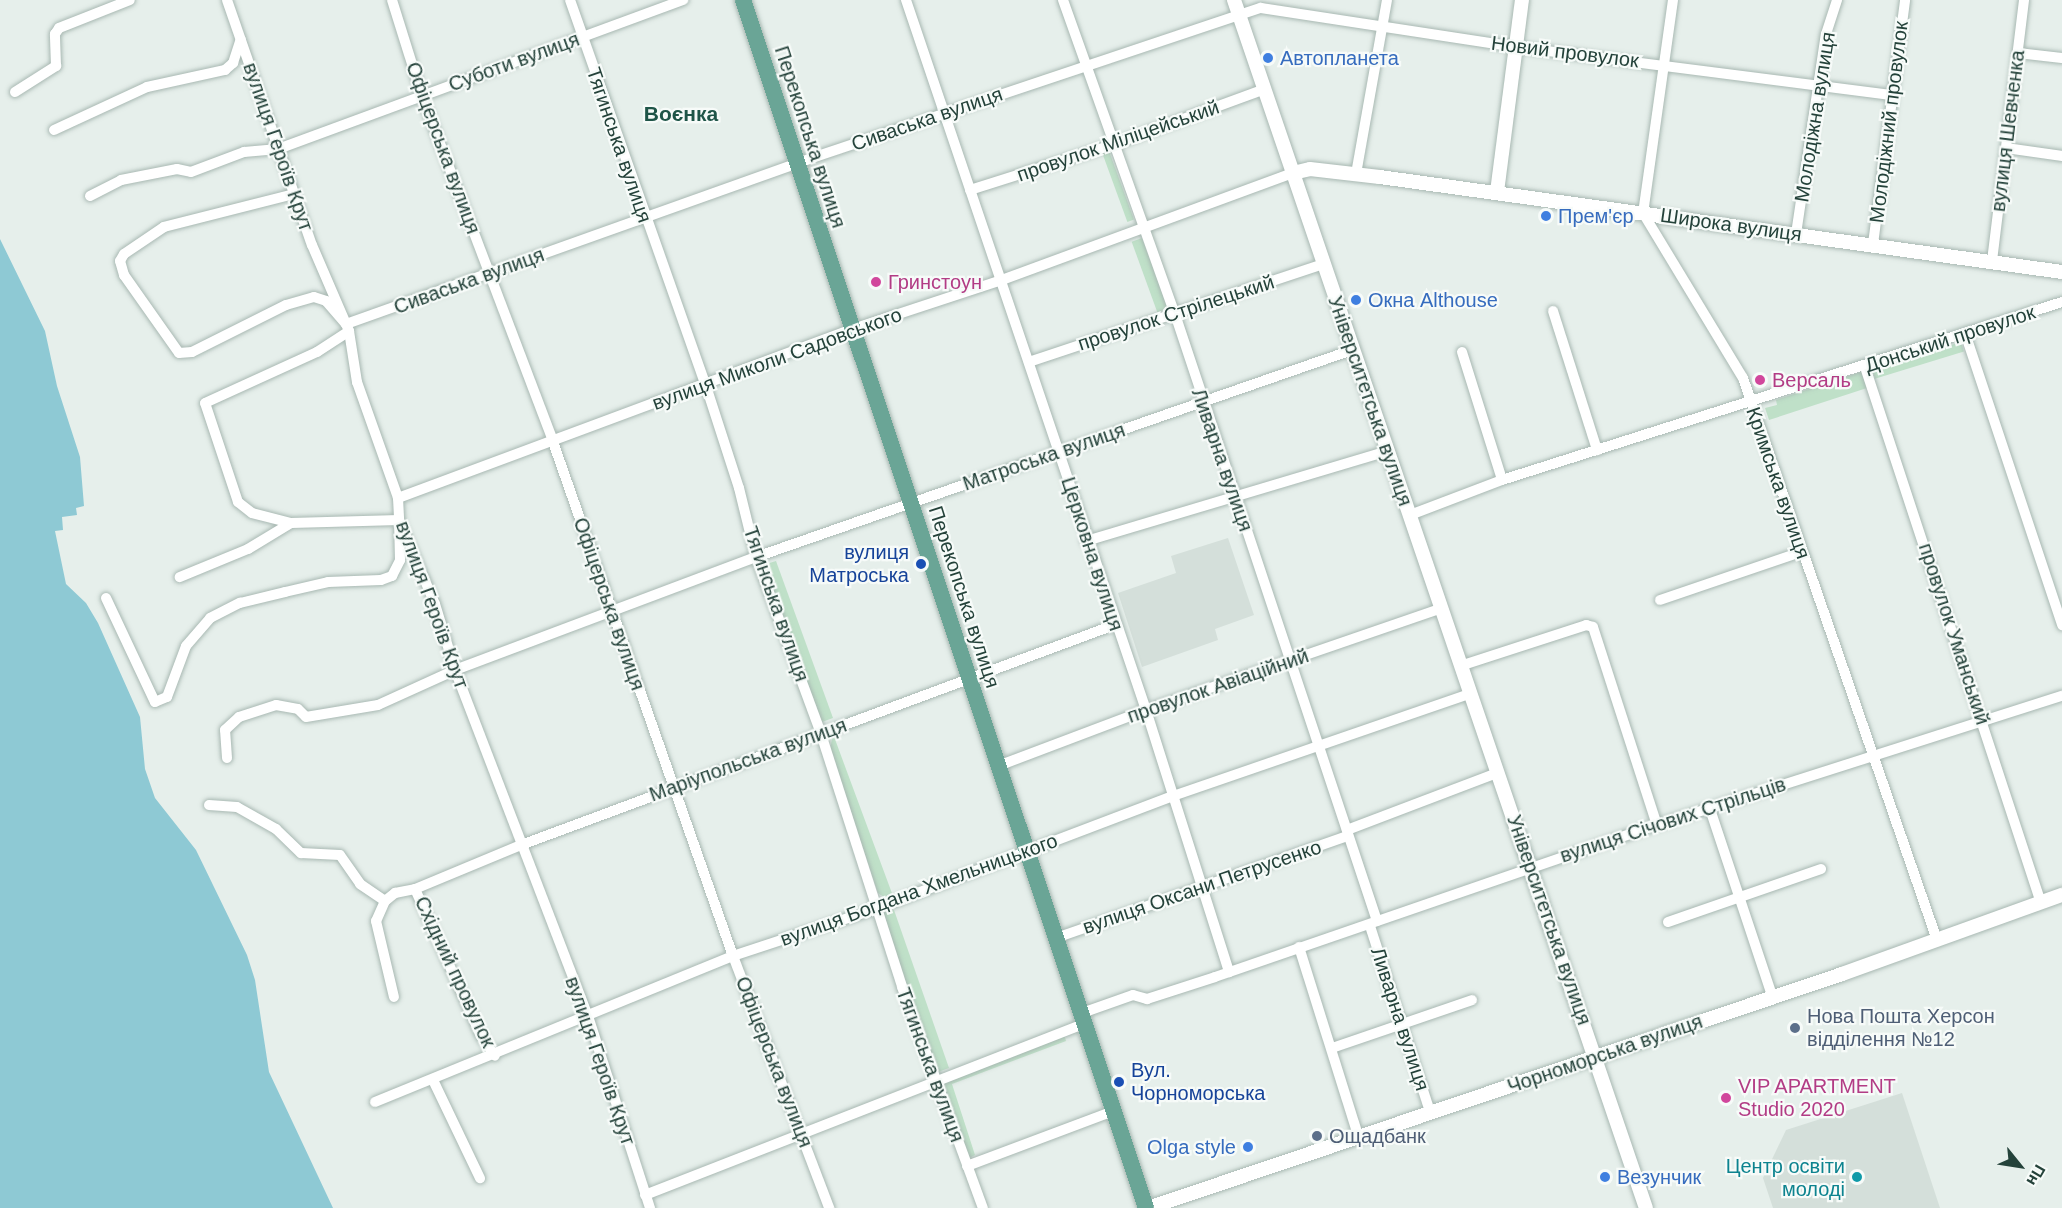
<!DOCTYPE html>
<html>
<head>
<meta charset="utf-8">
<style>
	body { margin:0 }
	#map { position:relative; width:2062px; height:1208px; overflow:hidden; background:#e6efeb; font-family:Arial,sans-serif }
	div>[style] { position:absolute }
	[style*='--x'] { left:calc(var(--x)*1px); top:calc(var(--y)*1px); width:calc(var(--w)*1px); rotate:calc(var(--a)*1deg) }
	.built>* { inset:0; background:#d4dfda }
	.green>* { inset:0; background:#bfe0c8; transform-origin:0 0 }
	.water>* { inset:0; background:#8ec9d4 }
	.roads { filter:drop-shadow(0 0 2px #a8b8b2) drop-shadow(0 0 2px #a8b8b2) }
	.minor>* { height:10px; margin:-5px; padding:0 5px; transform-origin:5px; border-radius:5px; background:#fff }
	.tertiary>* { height:14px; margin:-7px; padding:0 7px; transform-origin:7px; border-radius:7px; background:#fff }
	.primary>* { height:16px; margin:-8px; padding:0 8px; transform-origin:8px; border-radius:8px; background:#6aa596 }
	.dots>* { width:16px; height:16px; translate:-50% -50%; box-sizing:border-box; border:3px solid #f7fbf9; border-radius:50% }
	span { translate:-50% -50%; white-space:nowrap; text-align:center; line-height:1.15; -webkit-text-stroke:4.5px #f7fbf9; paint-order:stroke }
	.street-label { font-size:20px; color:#24423a }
	.shop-label { font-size:20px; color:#366cbe }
	.left { translate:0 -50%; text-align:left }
	.right { translate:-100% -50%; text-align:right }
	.hotel-label { font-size:20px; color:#b23c85 }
	.transit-label { font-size:20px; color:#164399 }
	.service-label { font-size:20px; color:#4e5e75 }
	.culture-label { font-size:20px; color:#0d838f }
	.neighbourhood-label { font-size:21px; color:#1f5548; font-weight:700 }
	.north { position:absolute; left:1990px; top:1136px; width:60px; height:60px; -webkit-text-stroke:4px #f7fbf9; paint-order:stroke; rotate:120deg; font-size:16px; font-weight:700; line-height:24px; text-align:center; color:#24423a }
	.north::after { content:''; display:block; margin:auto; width:21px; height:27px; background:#24423a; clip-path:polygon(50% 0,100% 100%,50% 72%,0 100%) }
</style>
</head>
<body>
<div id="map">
	<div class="built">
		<div style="clip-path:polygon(1228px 538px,1254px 615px,1215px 629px,1218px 640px,1142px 667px,1118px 593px,1176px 573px,1171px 556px)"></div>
		<div style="clip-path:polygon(1902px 1093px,1940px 1208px,1773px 1208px,1763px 1178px,1786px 1130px)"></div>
	</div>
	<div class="green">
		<div style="left:1109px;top:151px;width:73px;height:7px;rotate:70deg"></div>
		<div style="left:1142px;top:238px;width:75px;height:11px;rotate:70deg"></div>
		<div style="left:1961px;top:342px;width:10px;height:93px;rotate:73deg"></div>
		<div style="clip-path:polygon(1861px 372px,1867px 388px,1769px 420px,1765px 408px,1777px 405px,1776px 400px)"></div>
		<div style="clip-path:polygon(776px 561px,833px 718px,822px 722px,763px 565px)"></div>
		<div style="clip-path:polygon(838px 736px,836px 742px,893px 896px,885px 898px,878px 893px,830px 751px,832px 738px)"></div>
		<div style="clip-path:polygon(894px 910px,949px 1068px,938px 1072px,904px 984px,883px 913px)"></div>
		<div style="clip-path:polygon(1064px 1034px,1066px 1041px,952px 1084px,975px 1155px,967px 1159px,943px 1082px)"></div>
	</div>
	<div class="water">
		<div style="clip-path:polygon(0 239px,45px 331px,57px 386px,80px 457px,84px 506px,76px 508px,77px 515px,62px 517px,63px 530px,55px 531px,66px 584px,86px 603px,98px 623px,140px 717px,145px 769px,155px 798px,196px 850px,247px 955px,255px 980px,269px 1072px,333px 1208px,0 1208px)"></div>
	</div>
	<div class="roads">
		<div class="minor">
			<div style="--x:227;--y:0;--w:259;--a:70.9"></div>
			<div style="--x:312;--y:245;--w:94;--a:66.7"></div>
			<div style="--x:349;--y:331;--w:52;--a:81.1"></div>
			<div style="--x:357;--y:382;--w:123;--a:70.5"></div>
			<div style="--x:398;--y:498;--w:22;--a:87"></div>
			<div style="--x:399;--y:520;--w:91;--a:66.8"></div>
			<div style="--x:435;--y:604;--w:69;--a:73.1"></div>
			<div style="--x:455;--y:670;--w:371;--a:69"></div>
			<div style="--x:588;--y:1016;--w:202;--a:72.1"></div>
			<div style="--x:392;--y:0;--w:101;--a:72.6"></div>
			<div style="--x:422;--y:96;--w:367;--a:69.2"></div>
			<div style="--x:552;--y:439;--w:548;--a:70.71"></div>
			<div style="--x:733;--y:956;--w:270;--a:69.1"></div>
			<div style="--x:570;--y:0;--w:409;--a:70.6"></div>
			<div style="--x:706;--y:386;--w:107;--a:72.1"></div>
			<div style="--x:739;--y:488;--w:71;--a:76.2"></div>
			<div style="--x:756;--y:557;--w:189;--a:69.8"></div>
			<div style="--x:821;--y:734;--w:266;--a:72.2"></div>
			<div style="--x:902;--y:987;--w:235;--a:69.9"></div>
			<div style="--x:906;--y:0;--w:749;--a:71.32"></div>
			<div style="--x:1146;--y:710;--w:275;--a:72.4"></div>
			<div style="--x:1063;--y:0;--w:330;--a:70.4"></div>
			<div style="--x:1174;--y:311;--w:643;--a:71.59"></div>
			<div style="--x:1673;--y:0;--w:215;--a:98"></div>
			<div style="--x:1643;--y:213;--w:193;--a:58.8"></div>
			<div style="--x:1743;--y:378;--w:595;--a:70.96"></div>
			<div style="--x:2018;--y:53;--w:44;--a:6.5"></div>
			<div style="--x:15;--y:92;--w:49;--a:-32.4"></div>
			<div style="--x:56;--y:66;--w:32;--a:-92"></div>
			<div style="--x:55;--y:34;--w:7;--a:-56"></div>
			<div style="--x:59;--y:28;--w:76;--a:-21.5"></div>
			<div style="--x:54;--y:130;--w:102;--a:-24.8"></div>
			<div style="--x:147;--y:87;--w:80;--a:-12.3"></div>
			<div style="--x:225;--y:70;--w:11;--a:-41"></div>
			<div style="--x:233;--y:63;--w:25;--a:-72"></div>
			<div style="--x:2006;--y:148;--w:57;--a:8.1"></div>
			<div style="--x:1356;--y:174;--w:177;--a:-79.9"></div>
			<div style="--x:970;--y:190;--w:149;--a:-17.6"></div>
			<div style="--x:1112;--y:145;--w:163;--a:-20.1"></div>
			<div style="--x:294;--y:194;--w:134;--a:165.8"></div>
			<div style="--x:164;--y:227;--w:48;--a:146"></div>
			<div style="--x:124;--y:254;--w:8;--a:120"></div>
			<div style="--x:120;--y:261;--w:15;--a:74"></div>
			<div style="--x:124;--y:275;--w:95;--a:54.8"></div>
			<div style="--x:179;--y:353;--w:13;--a:-4"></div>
			<div style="--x:192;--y:352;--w:105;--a:-26.6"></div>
			<div style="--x:286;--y:305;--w:29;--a:-16"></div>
			<div style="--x:314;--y:297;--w:13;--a:18"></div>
			<div style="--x:326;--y:301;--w:30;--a:49"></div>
			<div style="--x:346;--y:324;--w:495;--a:-19.6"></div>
			<div style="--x:812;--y:158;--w:473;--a:-18.5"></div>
			<div style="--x:1261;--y:8;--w:258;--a:8.7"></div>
			<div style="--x:1516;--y:47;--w:379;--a:7.3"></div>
			<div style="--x:90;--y:196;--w:35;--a:-27"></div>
			<div style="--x:121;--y:180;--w:57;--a:-11.1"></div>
			<div style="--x:177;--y:169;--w:14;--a:12"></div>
			<div style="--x:191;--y:172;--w:57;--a:-20.7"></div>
			<div style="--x:244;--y:152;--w:34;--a:-5"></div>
			<div style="--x:278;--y:149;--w:432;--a:-20.2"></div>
			<div style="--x:1796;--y:234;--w:202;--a:-81.5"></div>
			<div style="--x:1826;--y:34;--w:36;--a:-72"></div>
			<div style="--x:1873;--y:244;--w:246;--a:-82.5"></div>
			<div style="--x:1992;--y:261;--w:263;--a:-83"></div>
			<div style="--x:1553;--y:311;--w:146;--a:72.4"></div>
			<div style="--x:1965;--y:333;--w:308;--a:71.6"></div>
			<div style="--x:1462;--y:352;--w:134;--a:72.6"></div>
			<div style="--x:1029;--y:362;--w:310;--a:-18.4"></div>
			<div style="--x:1865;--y:367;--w:564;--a:71.82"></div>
			<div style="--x:398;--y:498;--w:485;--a:-20.4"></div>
			<div style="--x:853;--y:329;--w:154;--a:-18.2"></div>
			<div style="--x:999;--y:281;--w:313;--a:-20.2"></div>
			<div style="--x:1410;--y:515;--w:98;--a:-20.8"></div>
			<div style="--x:1502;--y:480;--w:588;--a:-17.63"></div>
			<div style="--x:291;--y:523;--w:40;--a:-165.6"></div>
			<div style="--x:252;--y:513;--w:18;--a:-142"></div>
			<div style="--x:238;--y:502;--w:104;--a:-108.4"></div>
			<div style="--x:205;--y:403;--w:123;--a:-24.5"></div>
			<div style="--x:317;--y:352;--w:38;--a:-33"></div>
			<div style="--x:1086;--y:541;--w:315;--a:-16.6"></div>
			<div style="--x:106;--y:598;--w:115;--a:64.8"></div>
			<div style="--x:155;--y:702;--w:13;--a:-23"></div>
			<div style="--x:167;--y:697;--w:54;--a:-69.6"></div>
			<div style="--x:186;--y:646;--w:37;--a:-49"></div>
			<div style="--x:210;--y:618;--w:34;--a:-27"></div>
			<div style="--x:240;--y:603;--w:46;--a:-13.7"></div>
			<div style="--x:285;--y:592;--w:44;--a:-13.1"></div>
			<div style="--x:328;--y:582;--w:53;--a:-2.2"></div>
			<div style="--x:381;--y:580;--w:12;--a:-20"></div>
			<div style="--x:392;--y:576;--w:18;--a:-63"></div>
			<div style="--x:400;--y:560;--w:40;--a:-91.4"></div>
			<div style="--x:399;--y:520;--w:108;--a:178.4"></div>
			<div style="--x:291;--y:523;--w:50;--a:148.8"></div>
			<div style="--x:248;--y:549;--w:74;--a:157.6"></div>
			<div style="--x:1660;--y:600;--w:149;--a:-18.8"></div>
			<div style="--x:1460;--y:666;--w:133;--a:-18"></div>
			<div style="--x:1586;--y:625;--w:7;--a:16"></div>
			<div style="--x:1593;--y:627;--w:208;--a:72.1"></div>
			<div style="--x:227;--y:758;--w:28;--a:-94"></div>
			<div style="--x:225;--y:730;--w:19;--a:-43"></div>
			<div style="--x:239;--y:717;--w:39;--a:-18"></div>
			<div style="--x:276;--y:705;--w:22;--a:10"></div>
			<div style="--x:298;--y:709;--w:11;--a:45"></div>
			<div style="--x:306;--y:717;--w:73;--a:-9.5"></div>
			<div style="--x:378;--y:705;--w:85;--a:-24.4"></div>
			<div style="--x:455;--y:670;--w:322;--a:-20.6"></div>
			<div style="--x:756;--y:557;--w:631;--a:-19.15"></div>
			<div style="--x:998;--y:766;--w:158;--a:-20.7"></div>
			<div style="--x:1146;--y:710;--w:311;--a:-19"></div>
			<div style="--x:209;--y:805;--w:28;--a:4"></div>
			<div style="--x:237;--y:807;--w:45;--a:29.4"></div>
			<div style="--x:276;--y:829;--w:35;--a:44"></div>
			<div style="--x:301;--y:853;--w:39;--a:3"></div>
			<div style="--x:340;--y:855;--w:35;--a:55"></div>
			<div style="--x:360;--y:884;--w:30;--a:34"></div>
			<div style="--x:385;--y:901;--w:13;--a:-39"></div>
			<div style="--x:395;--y:893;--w:20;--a:-11"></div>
			<div style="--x:415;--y:889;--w:115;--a:-22.5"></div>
			<div style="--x:521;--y:845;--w:632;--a:-20.35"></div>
			<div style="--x:1710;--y:809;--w:199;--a:71.6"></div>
			<div style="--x:1347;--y:830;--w:160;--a:-20.8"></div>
			<div style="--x:415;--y:889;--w:161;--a:65.8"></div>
			<div style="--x:481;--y:1036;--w:24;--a:55"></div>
			<div style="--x:385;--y:901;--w:22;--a:114"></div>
			<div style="--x:376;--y:921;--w:78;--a:76.7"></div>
			<div style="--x:1668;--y:922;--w:162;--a:-19.1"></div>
			<div style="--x:1370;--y:926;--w:195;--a:72.1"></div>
			<div style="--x:1056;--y:938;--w:309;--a:-19.3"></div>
			<div style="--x:1299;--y:947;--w:201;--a:72.6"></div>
			<div style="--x:1082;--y:1013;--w:54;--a:-19.4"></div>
			<div style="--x:1133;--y:995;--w:15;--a:16"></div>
			<div style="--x:1147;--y:999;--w:71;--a:-17.9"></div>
			<div style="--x:1215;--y:977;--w:467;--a:-19"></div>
			<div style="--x:1657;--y:825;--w:425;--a:-17.7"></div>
			<div style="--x:1332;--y:1048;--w:148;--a:-18.9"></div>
			<div style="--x:433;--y:1080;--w:109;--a:64.4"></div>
			<div style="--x:375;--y:1102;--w:387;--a:-22.2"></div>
			<div style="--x:733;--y:956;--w:153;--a:-18.3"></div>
			<div style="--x:878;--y:908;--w:316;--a:-20.8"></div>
			<div style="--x:1173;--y:796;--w:314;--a:-19"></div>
			<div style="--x:967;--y:1166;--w:159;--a:-20.6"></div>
			<div style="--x:645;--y:1195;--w:473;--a:-21.3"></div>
		</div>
		<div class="tertiary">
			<div style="--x:1234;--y:0;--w:1276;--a:71.17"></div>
			<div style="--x:1293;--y:173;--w:17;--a:-13"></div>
			<div style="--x:1310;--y:169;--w:70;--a:6.5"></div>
			<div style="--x:1380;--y:177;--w:689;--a:7.93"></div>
			<div style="--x:1497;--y:192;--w:194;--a:-82.6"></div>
			<div style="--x:1148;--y:1208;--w:732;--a:-18.63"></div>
			<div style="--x:1842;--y:974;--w:234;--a:-19.8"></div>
		</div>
		<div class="primary">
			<div style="--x:743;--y:0;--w:1273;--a:71.55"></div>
		</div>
	</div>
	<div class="dots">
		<div style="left:1268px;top:58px;background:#3f7fe0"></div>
		<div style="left:1546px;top:216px;background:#3f7fe0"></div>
		<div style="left:876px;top:282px;background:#d1479c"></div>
		<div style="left:1356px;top:300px;background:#3f7fe0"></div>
		<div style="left:1760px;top:380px;background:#d1479c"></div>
		<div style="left:921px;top:564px;background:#1a4fb4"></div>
		<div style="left:1795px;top:1028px;background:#5c6f8a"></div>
		<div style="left:1119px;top:1082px;background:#1a4fb4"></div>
		<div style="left:1726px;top:1098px;background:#d1479c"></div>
		<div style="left:1317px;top:1136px;background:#5c6f8a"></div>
		<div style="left:1248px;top:1147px;background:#3f7fe0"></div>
		<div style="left:1605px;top:1177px;background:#3f7fe0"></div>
		<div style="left:1857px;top:1177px;background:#0f9aa8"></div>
	</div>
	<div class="street-label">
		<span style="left:1565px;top:52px;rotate:7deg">Новий провулок</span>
		<span style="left:514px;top:62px;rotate:-20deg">Суботи вулиця</span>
		<span style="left:1815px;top:117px;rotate:-81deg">Молодіжна вулиця</span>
		<span style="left:927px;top:119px;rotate:-19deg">Сиваська вулиця</span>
		<span style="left:1889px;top:122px;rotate:-83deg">Молодіжний провулок</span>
		<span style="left:2008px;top:131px;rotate:-83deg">вулиця Шевченка</span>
		<span style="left:810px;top:137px;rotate:72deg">Перекопська вулиця</span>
		<span style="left:1118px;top:141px;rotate:-19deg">провулок Міліцейський</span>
		<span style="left:619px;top:145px;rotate:71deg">Тягинська вулиця</span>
		<span style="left:278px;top:147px;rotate:71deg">вулиця Героїв Крут</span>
		<span style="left:443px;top:148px;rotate:70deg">Офіцерська вулиця</span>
		<span style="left:1731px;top:225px;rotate:8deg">Широка вулиця</span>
		<span style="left:469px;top:281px;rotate:-20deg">Сиваська вулиця</span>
		<span style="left:1176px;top:313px;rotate:-18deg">провулок Стрілецький</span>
		<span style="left:1950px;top:339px;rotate:-18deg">Донський провулок</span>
		<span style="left:777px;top:359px;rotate:-20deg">вулиця Миколи Садовського</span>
		<span style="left:1370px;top:401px;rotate:71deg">Університетська вулиця</span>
		<span style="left:1044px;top:457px;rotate:-19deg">Матроська вулиця</span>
		<span style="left:1222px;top:460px;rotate:71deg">Ливарна вулиця</span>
		<span style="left:1778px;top:483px;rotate:71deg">Кримська вулиця</span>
		<span style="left:1092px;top:554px;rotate:72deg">Церковна вулиця</span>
		<span style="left:964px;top:597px;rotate:72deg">Перекопська вулиця</span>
		<span style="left:609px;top:604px;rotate:71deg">Офіцерська вулиця</span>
		<span style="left:776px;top:604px;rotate:71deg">Тягинська вулиця</span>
		<span style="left:432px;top:605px;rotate:70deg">вулиця Героїв Крут</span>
		<span style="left:1954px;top:634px;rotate:72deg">провулок Уманський</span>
		<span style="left:1218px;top:686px;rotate:-19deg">провулок Авіаційний</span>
		<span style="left:748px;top:760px;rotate:-20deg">Маріупольська вулиця</span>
		<span style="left:1673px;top:820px;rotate:-18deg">вулиця Січових Стрільців</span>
		<span style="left:1202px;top:887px;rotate:-19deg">вулиця Оксани Петрусенко</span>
		<span style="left:919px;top:890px;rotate:-20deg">вулиця Богдана Хмельницького</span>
		<span style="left:1549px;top:920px;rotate:71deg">Університетська вулиця</span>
		<span style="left:455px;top:972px;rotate:65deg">Східний провулок</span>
		<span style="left:1400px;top:1019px;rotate:72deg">Ливарна вулиця</span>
		<span style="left:1605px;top:1054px;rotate:-19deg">Чорноморська вулиця</span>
		<span style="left:600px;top:1061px;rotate:71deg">вулиця Героїв Крут</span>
		<span style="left:774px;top:1062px;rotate:69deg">Офіцерська вулиця</span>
		<span style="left:930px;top:1065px;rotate:70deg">Тягинська вулиця</span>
	</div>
	<div class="shop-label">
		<span class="left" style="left:1280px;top:58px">Автопланета</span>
		<span class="left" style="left:1558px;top:216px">Прем'єр</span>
		<span class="left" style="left:1368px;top:300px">Окна Althouse</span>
		<span class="right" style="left:1236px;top:1147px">Olga style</span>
		<span class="left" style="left:1617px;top:1177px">Везунчик</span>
	</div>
	<div class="hotel-label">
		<span class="left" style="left:888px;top:282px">Гринстоун</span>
		<span class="left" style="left:1772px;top:380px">Версаль</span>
		<span class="left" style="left:1738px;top:1098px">VIP APARTMENT<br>Studio 2020</span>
	</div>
	<div class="transit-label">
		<span class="right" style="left:909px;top:564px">вулиця<br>Матроська</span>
		<span class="left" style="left:1131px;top:1082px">Вул.<br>Чорноморська</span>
	</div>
	<div class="service-label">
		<span class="left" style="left:1807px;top:1028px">Нова Пошта Херсон<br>відділення №12</span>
		<span class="left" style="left:1329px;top:1136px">Ощадбанк</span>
	</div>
	<div class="culture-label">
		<span class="right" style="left:1845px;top:1178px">Центр освіти<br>молоді</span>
	</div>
	<div class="neighbourhood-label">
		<span style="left:681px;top:114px">Воєнка</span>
	</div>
	<div class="north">Пн</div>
</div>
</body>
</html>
